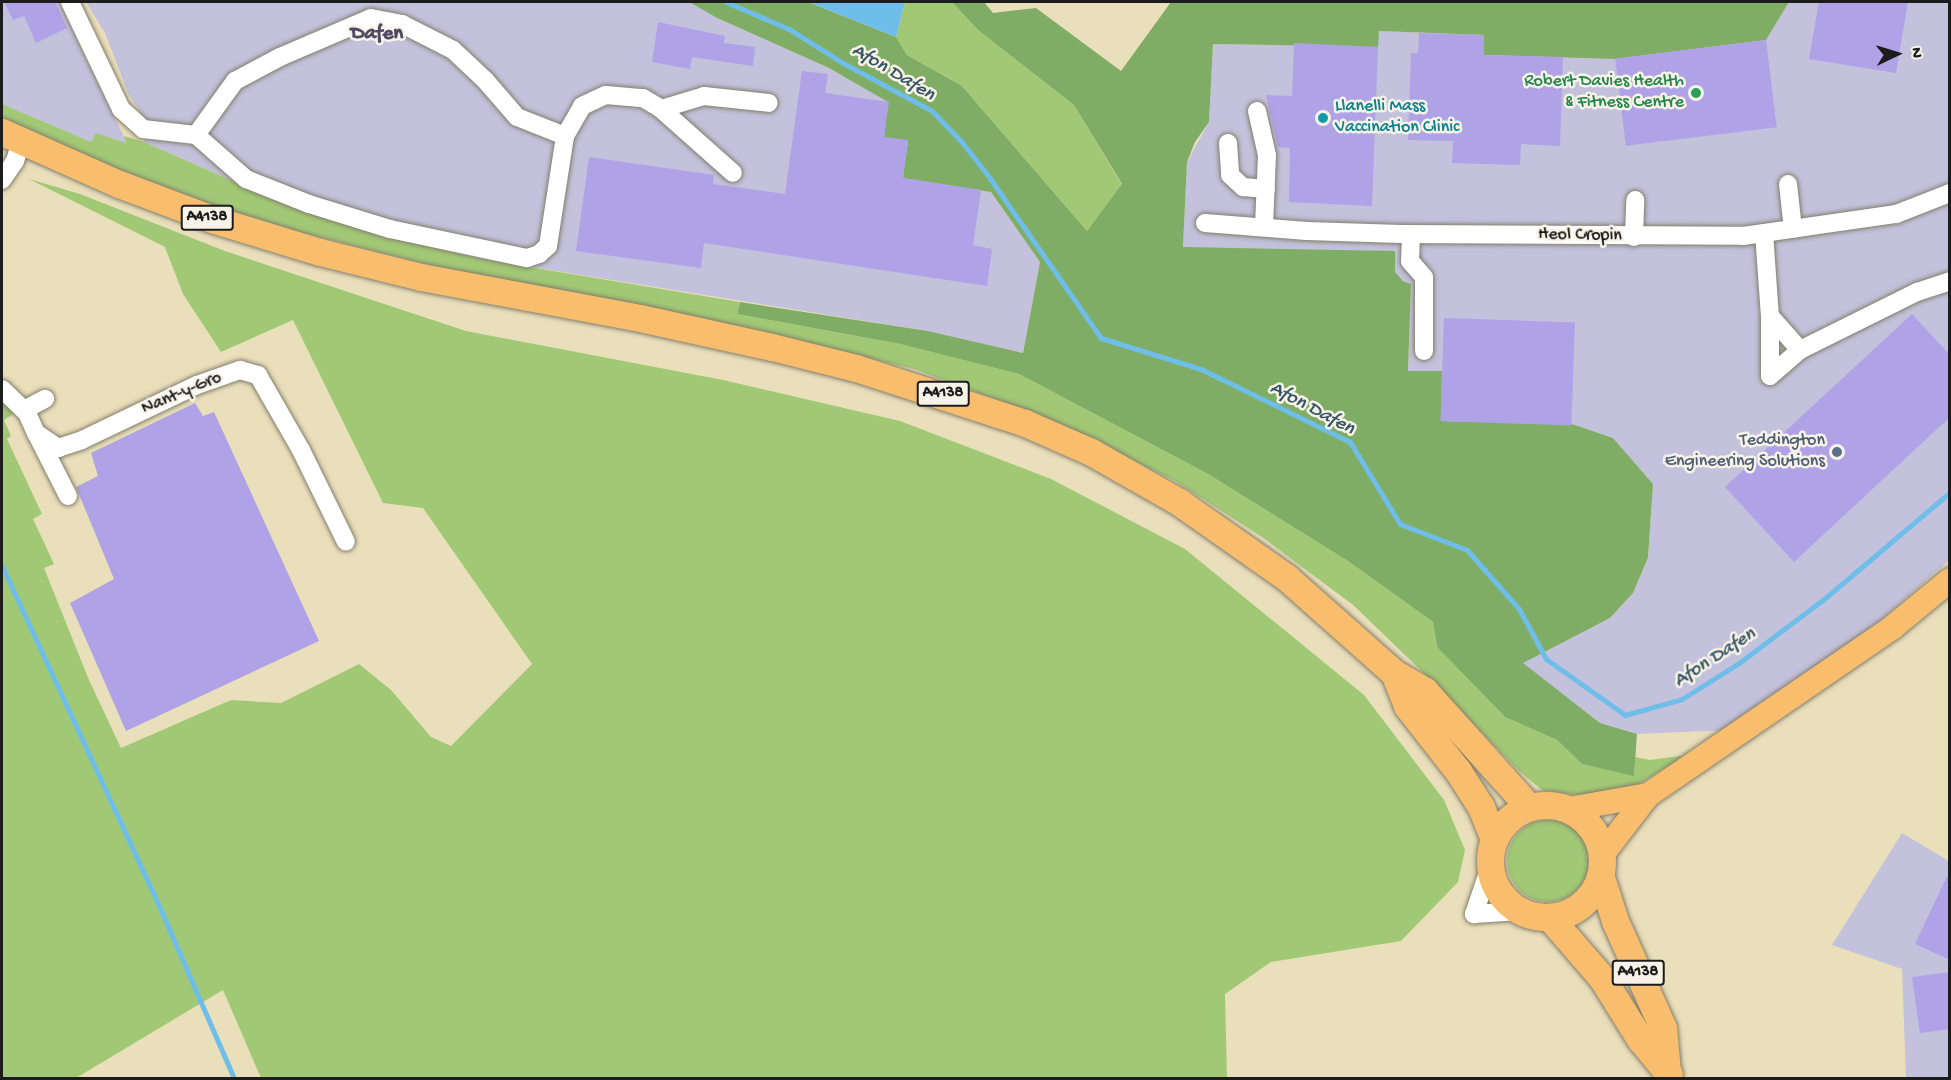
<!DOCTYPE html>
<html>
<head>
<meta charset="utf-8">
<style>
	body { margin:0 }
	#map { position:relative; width:1951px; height:1080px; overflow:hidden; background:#eadfbb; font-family:"Gochi Hand",sans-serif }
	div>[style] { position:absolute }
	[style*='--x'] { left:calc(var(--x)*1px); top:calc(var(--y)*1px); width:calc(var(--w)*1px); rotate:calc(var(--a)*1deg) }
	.industrial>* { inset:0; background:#c3c1db }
	.green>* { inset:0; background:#a1c975 }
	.round { border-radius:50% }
	.forest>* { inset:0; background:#80ad66 }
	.water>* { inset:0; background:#6fbeea }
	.stream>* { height:5px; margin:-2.5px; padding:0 2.5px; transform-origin:2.5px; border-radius:2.5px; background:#6fbeea }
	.building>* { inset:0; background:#b0a2e7; transform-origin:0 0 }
	.roads { filter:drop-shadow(0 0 2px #837e6c) drop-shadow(0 0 2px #837e6c) }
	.minor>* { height:18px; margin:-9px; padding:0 9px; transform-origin:9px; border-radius:9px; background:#fff }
	.major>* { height:24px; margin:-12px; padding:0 12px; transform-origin:12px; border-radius:12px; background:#f9be6d }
	.highway>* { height:27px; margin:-13.5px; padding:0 13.5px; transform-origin:13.5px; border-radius:13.5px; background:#f9be6d }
	.highway>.ring { margin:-13.5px; padding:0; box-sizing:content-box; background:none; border:27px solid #f9be6d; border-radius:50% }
	.dots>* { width:16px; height:16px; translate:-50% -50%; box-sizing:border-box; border:3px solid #f7f3e8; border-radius:50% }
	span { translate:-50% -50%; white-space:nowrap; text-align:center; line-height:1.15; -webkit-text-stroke:5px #f7f3e8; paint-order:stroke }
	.shield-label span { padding:2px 4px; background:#f7f3e8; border:2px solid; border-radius:4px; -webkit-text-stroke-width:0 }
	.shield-label { font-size:16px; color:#1c1c1c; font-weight:700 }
	.leisure-label { font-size:18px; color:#27864d }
	.right { translate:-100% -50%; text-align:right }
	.culture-label { font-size:18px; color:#0d838f }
	.left { translate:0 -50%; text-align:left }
	.street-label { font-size:18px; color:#1c1c1c }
	.service-label { font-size:18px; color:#4e5e75 }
	.water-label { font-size:20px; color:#395564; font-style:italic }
	.quarter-label { font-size:21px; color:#504b63; font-weight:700 }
	.frame { position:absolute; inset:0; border:3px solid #1c1c1c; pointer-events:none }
	.north { position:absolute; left:1867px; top:24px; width:60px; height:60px; -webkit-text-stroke:4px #f7f3e8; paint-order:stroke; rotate:86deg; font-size:16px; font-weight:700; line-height:24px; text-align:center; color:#1c1c1c }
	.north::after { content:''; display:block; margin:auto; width:21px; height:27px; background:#1c1c1c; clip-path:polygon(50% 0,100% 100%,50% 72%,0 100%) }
</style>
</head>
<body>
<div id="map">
	<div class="industrial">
		<div style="clip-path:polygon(2px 2px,59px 2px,127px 143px,91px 142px,2px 104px)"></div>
		<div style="clip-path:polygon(86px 2px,689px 2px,717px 18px,829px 68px,889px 102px,908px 140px,981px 190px,991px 192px,1040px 262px,1023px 353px,928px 331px,481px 259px,387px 236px,285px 204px,144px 142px,144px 118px,128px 93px,105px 33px)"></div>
		<div style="clip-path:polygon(1789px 2px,1949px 2px,1949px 560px,1877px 624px,1728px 730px,1637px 734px,1600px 723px,1522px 663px,1610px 618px,1633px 593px,1648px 559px,1653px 484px,1613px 438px,1572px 424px,1441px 421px,1408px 371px,1411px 284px,1403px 281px,1395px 272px,1183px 247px,1187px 162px,1209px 122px,1213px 44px,1377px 47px,1379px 31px,1484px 35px,1484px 55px,1615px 59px,1766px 40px)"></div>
		<div style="clip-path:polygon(1902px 833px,1949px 861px,1949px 1078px,1906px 1078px,1902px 969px,1832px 945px)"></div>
	</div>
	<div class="green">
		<div style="clip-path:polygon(905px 2px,952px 2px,978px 30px,1074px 105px,1122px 185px,1087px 231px,962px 86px,907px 55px,896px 37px)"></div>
		<div style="clip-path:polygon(2px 104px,91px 142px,96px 133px,126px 143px,124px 136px,144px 142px,285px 204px,387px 236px,481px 259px,740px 302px,737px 314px,900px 344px,1019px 374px,1208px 474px,1348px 561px,1433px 622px,1437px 647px,1505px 717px,1557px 740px,1582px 764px,1634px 775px,1635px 757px,1650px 760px,1687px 755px,1627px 791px,1583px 796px,1542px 790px,1519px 771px,1433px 682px,1353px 605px,1262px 537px,1175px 481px,1056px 422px,914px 369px,699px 318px,442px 268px,264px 223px,162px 187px,49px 141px,2px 117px)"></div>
		<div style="clip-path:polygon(29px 179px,80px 194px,225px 251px,466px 331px,723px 380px,900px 421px,1051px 479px,1185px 549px,1364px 695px,1444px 800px,1465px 850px,1458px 882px,1401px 941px,1271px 962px,1225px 994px,1227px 1078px,261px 1078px,223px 990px,76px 1078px,2px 1078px,2px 396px,15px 413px,4px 420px,11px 436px,7px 439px,42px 514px,33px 519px,54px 564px,44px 568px,89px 680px,121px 748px,231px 700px,281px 703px,359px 664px,391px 690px,431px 737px,451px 746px,532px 664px,423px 508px,383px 503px,293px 320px,221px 352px,183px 294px,165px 247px)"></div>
		<div class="round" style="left:1507px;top:820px;width:82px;height:82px"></div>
	</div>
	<div class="forest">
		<div style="clip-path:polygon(689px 2px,808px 2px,896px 37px,907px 55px,962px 86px,1087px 231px,1122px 184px,1074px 105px,978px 30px,952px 2px,984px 2px,993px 13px,1036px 8px,1121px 71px,1171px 2px,1789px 2px,1766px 40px,1615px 59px,1484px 55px,1484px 35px,1379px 31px,1378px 47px,1213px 44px,1209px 122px,1195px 142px,1187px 162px,1183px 247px,1395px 251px,1395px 272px,1403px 281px,1411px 284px,1408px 371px,1442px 371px,1441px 421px,1572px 424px,1613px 438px,1653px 484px,1648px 558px,1633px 593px,1610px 618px,1523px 663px,1600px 723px,1637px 734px,1634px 776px,1582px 764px,1557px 740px,1505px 717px,1437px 647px,1433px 622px,1348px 561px,1208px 474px,1019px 374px,900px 344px,737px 314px,740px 302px,928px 331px,1023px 353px,1040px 262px,991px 192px,903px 178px,908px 141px,884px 137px,888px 102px,829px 68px,717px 18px)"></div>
	</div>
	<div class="water">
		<div style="clip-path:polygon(808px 2px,905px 2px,896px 37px)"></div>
	</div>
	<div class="stream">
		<div style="--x:726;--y:2;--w:69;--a:23.2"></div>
		<div style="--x:789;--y:29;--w:64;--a:32.2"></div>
		<div style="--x:843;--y:63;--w:101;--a:28.3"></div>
		<div style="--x:932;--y:111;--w:42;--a:46"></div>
		<div style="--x:961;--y:141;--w:46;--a:52.1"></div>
		<div style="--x:989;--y:177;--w:196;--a:55.2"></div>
		<div style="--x:1101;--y:338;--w:105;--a:17.2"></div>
		<div style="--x:1201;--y:369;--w:166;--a:26.1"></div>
		<div style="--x:1350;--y:442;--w:96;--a:58.6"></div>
		<div style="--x:1400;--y:524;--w:72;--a:21.2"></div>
		<div style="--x:1467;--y:550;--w:79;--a:48.6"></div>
		<div style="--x:1519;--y:609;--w:57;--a:61.6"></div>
		<div style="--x:1546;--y:659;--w:97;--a:35.3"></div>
		<div style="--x:1625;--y:715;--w:59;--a:-15.7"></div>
		<div style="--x:1682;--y:699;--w:67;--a:-32.3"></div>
		<div style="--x:1739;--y:663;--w:106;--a:-37"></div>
		<div style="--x:1824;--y:599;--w:165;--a:-40.3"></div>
		<div style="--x:2;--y:566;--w:367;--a:65.2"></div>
		<div style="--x:156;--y:899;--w:195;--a:66.5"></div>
	</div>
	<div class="building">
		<div style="clip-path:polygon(4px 2px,55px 2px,67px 28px,36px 43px,24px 16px,13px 20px)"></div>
		<div style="clip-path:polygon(1819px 2px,1908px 2px,1896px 73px,1809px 59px)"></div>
		<div style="clip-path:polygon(658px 22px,725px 36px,724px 43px,755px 47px,753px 66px,692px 57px,690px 69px,652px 62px)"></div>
		<div style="clip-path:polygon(1419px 33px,1484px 35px,1484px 55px,1563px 57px,1560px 146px,1521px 144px,1520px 165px,1452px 163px,1453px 141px,1408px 140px,1411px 53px,1418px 53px)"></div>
		<div style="left:1766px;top:40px;width:88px;height:152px;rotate:83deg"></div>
		<div style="clip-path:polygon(1294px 43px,1378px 47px,1372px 206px,1289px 202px,1290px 148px,1278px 147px,1266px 95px,1292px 96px)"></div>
		<div style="clip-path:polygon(802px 71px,828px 74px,825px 93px,889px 102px,884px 137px,908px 140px,903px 178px,981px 190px,973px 245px,992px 249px,987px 286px,704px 243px,701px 268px,576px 251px,589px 157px,714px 175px,713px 184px,785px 194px)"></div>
		<div style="clip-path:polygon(1912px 314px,1950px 355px,1950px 417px,1794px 562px,1725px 487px)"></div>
		<div style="left:1444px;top:318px;width:131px;height:103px;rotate:2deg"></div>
		<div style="clip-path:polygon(195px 403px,203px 416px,214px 412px,319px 641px,126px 731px,70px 603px,114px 579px,76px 487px,98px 476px,91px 453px)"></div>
		<div style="clip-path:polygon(1950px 870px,1950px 960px,1915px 944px)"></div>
		<div style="clip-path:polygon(1950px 972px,1950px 1029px,1920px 1033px,1912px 977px)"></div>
	</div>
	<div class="roads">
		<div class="minor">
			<div style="--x:70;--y:2;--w:119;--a:64.5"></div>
			<div style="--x:121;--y:109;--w:30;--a:42"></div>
			<div style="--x:143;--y:129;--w:53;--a:6.5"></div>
			<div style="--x:196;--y:135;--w:67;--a:41.3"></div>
			<div style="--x:246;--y:179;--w:68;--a:21.6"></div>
			<div style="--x:309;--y:204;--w:85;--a:17.2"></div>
			<div style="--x:390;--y:229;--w:140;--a:12"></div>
			<div style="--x:527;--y:258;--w:13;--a:-18"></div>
			<div style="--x:539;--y:254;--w:12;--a:-42"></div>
			<div style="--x:548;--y:246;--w:111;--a:-81.2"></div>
			<div style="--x:565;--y:136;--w:34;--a:-60"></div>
			<div style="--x:582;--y:106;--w:26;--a:-25"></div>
			<div style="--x:606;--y:95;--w:37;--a:5"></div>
			<div style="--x:643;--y:98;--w:21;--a:31"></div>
			<div style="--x:661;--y:109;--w:96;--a:41.6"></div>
			<div style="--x:661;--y:109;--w:45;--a:-16.8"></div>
			<div style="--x:704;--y:96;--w:65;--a:6.1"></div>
			<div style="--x:1257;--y:111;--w:45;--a:77.2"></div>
			<div style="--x:1267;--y:155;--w:71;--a:92.4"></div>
			<div style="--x:196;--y:135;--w:67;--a:-54.2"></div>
			<div style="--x:235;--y:81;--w:51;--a:-28.1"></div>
			<div style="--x:280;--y:57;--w:99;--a:-23.2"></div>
			<div style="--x:371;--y:18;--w:32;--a:11"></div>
			<div style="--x:402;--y:24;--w:57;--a:27"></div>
			<div style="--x:453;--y:50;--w:44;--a:43.2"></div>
			<div style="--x:485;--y:80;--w:49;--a:49.1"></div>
			<div style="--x:517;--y:117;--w:52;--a:21.6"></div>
			<div style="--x:1228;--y:143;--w:32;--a:86"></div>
			<div style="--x:1230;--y:175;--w:18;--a:43"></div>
			<div style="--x:1243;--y:187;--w:23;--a:5"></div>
			<div style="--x:2;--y:180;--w:23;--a:-56"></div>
			<div style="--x:15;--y:161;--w:21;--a:-73"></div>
			<div style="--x:1788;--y:184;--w:45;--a:83.7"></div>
			<div style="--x:1205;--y:223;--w:102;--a:4.5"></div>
			<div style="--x:1307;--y:231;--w:94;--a:1.8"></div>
			<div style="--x:1401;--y:234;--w:342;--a:0.3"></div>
			<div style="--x:1743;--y:236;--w:155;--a:-8.2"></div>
			<div style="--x:1896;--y:214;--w:58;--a:-21.3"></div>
			<div style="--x:1764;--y:233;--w:83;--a:85.9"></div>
			<div style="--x:1770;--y:316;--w:60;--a:90"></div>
			<div style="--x:1411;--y:234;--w:27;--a:92"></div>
			<div style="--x:1410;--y:261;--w:21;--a:49"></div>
			<div style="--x:1424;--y:277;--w:74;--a:90"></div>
			<div style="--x:1634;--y:237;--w:37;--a:-88"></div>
			<div style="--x:1770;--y:316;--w:45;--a:48.6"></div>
			<div style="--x:1800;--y:350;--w:131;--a:-26.4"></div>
			<div style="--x:1917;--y:292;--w:35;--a:-18"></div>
			<div style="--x:1770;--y:376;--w:40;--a:-41"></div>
			<div style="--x:2;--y:389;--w:35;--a:44"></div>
			<div style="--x:27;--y:413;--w:22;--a:66"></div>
			<div style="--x:24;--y:410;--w:24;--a:-28"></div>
			<div style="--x:68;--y:496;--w:71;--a:-116.9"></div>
			<div style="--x:36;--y:433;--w:27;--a:34"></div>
			<div style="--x:58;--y:448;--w:25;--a:-18"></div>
			<div style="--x:82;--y:440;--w:127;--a:-25.6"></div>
			<div style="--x:197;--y:385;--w:46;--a:-19.2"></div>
			<div style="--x:240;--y:370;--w:19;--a:16"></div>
			<div style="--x:258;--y:375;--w:86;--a:60.2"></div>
			<div style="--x:301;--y:450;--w:102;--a:63.9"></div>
			<div style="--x:1490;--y:867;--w:50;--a:108.8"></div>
			<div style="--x:1474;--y:914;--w:45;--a:-3.8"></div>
		</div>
		<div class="major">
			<div style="--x:1569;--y:809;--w:80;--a:-10"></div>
			<div style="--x:1602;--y:855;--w:76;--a:-52.5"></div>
			<div style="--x:1648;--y:795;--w:297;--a:-34.4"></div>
			<div style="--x:1893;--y:627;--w:74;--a:-39.5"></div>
		</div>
		<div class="highway">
			<div style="--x:2;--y:132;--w:128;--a:24"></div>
			<div style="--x:119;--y:184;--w:99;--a:20.6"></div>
			<div style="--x:212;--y:219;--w:113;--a:17"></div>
			<div style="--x:320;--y:252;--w:104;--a:13.9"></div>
			<div style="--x:421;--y:277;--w:223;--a:10.6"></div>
			<div style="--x:640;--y:318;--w:135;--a:12.4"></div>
			<div style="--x:772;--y:347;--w:87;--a:14"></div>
			<div style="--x:856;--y:368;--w:178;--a:18"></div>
			<div style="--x:1025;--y:423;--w:72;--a:23.7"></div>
			<div style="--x:1091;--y:452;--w:101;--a:29.6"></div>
			<div style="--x:1179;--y:502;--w:132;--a:35.1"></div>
			<div style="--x:1287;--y:578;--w:143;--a:41.6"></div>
			<div style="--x:1394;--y:673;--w:36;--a:30"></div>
			<div style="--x:1425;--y:691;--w:156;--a:48.1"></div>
			<div style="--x:1394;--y:673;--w:35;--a:68"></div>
			<div style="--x:1407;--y:706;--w:83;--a:51.9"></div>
			<div style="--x:1458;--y:771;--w:43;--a:57.4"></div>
			<div style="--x:1481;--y:807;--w:35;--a:68"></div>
			<div class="ring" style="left:1490px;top:805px;width:85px;height:85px"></div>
			<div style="--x:1601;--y:877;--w:46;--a:72.3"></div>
			<div style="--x:1615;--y:921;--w:117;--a:65.8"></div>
			<div style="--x:1663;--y:1028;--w:43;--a:84.7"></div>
			<div style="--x:1550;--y:918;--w:79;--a:49.1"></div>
			<div style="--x:1602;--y:978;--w:72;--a:58.1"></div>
			<div style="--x:1640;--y:1039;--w:45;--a:50.4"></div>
		</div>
	</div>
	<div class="dots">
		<div style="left:1696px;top:93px;background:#2e9e5b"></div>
		<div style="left:1323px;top:118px;background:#0f9aa8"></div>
		<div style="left:1837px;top:452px;background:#5c6f8a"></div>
	</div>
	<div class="shield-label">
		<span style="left:207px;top:218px">A4138</span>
		<span style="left:943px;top:394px">A4138</span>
		<span style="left:1638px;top:973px">A4138</span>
	</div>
	<div class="leisure-label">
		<span class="right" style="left:1684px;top:93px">Robert Davies Health<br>&amp; Fitness Centre</span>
	</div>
	<div class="culture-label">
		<span class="left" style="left:1335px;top:118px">Llanelli Mass<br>Vaccination Clinic</span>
	</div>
	<div class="street-label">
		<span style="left:1580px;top:236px;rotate:1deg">Heol Cropin</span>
		<span style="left:182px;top:394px;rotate:-23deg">Nant-y-Gro</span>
	</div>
	<div class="service-label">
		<span class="right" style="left:1825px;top:452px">Teddington<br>Engineering Solutions</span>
	</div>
	<div class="water-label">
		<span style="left:893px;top:73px;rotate:31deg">Afon Dafen</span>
		<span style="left:1312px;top:409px;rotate:28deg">Afon Dafen</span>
		<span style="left:1715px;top:658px;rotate:-33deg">Afon Dafen</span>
	</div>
	<div class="quarter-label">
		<span style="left:377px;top:35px">Dafen</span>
	</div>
	<div class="frame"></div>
	<div class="north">N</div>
</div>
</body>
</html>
